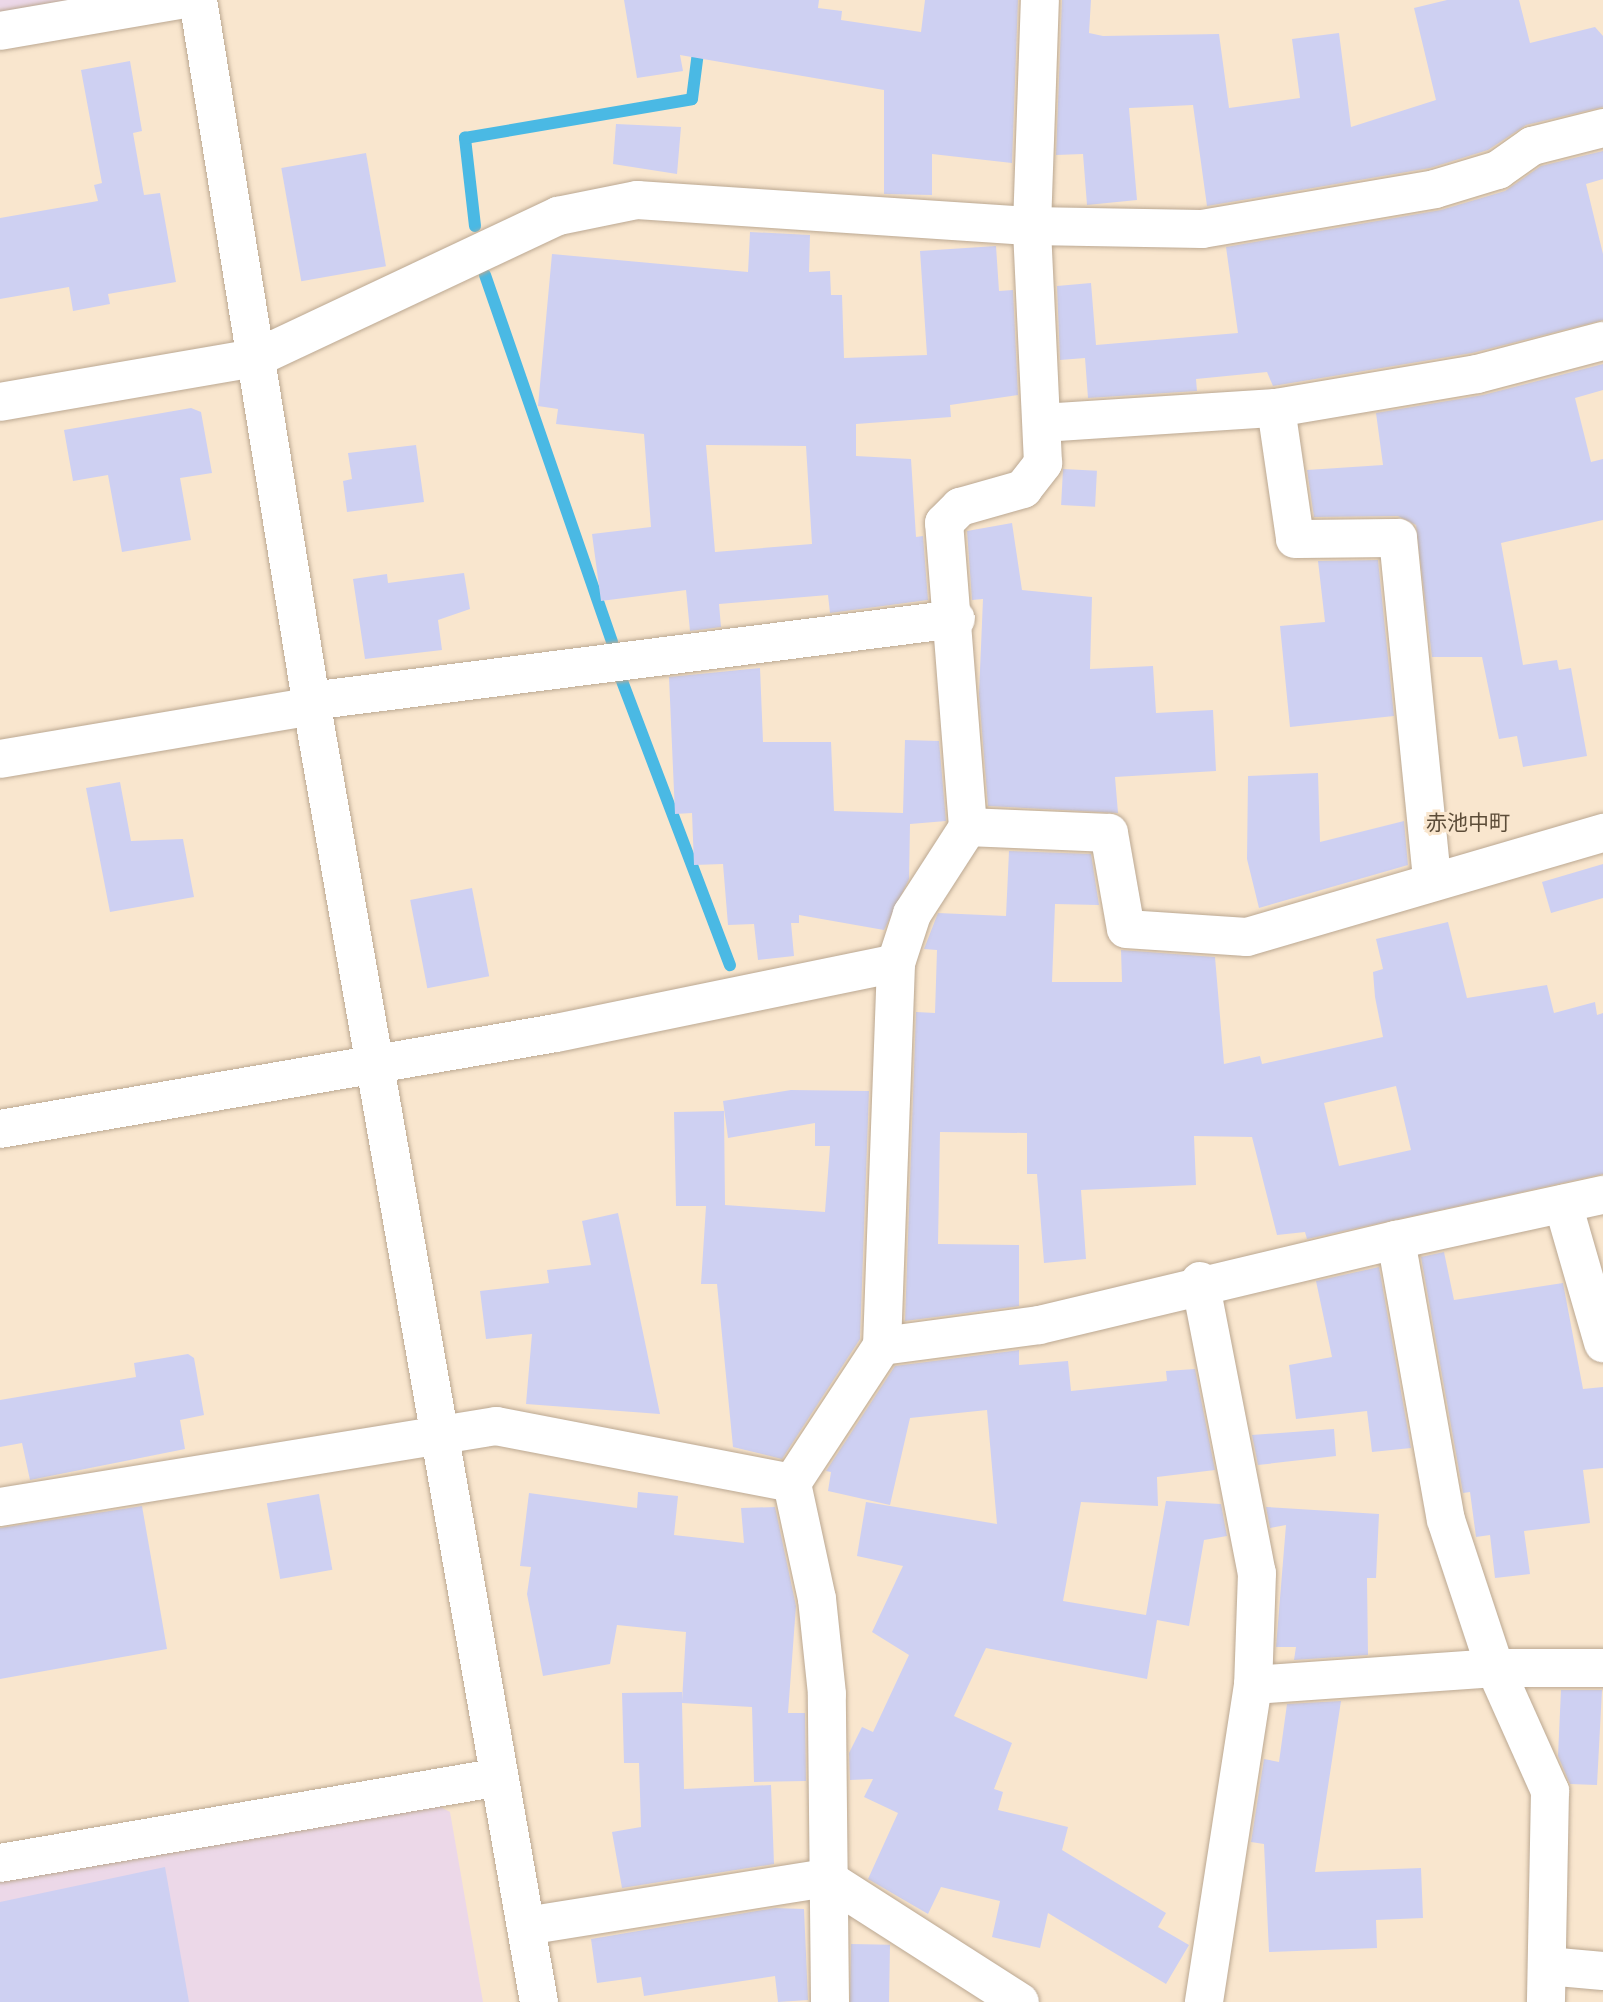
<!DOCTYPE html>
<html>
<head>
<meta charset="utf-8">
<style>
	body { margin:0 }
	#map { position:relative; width:1603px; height:2002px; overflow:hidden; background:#f9e6ce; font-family:Literata,"Noto Sans JP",serif }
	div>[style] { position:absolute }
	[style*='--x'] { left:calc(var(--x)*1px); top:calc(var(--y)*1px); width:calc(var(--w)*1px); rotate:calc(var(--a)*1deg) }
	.industrial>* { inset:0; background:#ecd8e8 }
	.stream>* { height:12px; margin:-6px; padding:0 6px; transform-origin:6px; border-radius:6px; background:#4ab9e4 }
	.building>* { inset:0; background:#ced0f2; transform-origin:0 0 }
	.roads { filter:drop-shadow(0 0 2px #bba892) drop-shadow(0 0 2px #bba892) }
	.minor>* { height:38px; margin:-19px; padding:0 19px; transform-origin:19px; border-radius:19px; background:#fff }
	span { translate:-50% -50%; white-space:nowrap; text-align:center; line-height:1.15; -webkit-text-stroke:6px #f9e6ce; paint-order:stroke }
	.quarter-label { font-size:21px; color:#5c4c38 }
</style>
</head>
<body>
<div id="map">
	<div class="industrial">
		<div style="clip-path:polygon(0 0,110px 0,0 19px)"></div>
		<div style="clip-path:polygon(431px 1802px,450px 1812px,483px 2002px,0 2002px,0 1875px)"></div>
	</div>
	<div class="stream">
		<div style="--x:475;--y:226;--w:89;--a:-96.5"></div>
		<div style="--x:465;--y:138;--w:230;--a:-9.7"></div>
		<div style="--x:692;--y:99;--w:55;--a:-82.7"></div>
		<div style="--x:485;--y:275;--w:388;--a:70.9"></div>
		<div style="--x:622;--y:681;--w:304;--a:69.2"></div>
	</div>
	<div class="building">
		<div style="clip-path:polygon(624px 0,819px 0,818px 8px,842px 11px,841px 20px,921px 32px,925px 0,1018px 0,1012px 163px,932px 154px,932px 195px,884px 194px,884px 90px,680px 55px,683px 71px,637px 78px)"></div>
		<div style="clip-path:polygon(1062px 0,1091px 0,1089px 33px,1103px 36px,1219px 34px,1229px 108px,1300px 98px,1292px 39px,1339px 33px,1351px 127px,1436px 100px,1414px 8px,1447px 0,1519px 0,1530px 43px,1595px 27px,1603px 36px,1603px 107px,1526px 125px,1488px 150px,1430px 168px,1207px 206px,1193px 105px,1129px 108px,1137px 200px,1087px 205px,1083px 154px,1056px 155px)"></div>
		<div style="clip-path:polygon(130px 61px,142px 131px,133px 133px,144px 195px,160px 193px,176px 282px,108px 294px,110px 304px,73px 311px,69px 287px,0 299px,0 218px,98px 201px,94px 185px,102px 183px,81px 70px)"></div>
		<div style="clip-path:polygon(616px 124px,681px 127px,677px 174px,613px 164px)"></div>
		<div style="clip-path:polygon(1603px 151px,1603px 179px,1586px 184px,1603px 254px,1603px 320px,1472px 353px,1273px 386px,1267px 372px,1196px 379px,1197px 391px,1088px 398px,1085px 358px,1060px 360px,1057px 286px,1091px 283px,1096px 345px,1238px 333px,1226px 247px,1441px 210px,1505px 191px,1541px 166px)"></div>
		<div style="left:366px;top:153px;width:115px;height:86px;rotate:80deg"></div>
		<div style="clip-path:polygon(evenodd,750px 232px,810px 235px,809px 272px,830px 271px,831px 295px,842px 295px,844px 358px,927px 355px,920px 251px,996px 246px,999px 291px,1013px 290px,1018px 395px,950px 405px,951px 417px,856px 424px,856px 456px,911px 459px,916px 537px,923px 536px,928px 600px,830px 613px,828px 595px,719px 604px,721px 627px,690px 631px,686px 590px,601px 601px,592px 534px,651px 527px,644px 434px,556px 424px,558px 409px,538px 406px,552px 254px,748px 272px,750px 232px,706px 445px,806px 446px,812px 544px,715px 552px,706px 445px)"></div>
		<div style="clip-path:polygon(1603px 364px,1603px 390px,1575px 398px,1591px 462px,1603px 459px,1603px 520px,1501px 543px,1523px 665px,1557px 660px,1559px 670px,1571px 668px,1587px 756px,1523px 767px,1517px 736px,1499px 739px,1482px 657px,1432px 657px,1416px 525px,1398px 516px,1314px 517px,1307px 470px,1383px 465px,1376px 413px,1483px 395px)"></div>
		<div style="clip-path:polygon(191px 408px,201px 412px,212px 473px,180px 478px,191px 540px,122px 552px,108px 475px,73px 481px,64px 430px)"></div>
		<div style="clip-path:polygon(416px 445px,424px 502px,347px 512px,343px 481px,352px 479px,348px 453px)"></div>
		<div style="left:1063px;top:469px;width:34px;height:36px;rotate:3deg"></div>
		<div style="clip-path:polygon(1012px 523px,1022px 590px,1092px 597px,1090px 669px,1153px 666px,1156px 713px,1213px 710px,1216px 771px,1115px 777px,1118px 813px,988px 806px,979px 694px,983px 599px,972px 600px,967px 531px)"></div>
		<div style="clip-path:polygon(1378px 560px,1394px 716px,1290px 727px,1280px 626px,1325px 622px,1318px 561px)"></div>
		<div style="clip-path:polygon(464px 573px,470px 609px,438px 620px,442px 650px,365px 659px,353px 579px,387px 574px,388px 583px)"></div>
		<div style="clip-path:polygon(760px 668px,763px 742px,831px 742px,834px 811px,903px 813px,905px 740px,939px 741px,946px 821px,910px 824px,909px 879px,884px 930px,799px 915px,799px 923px,791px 923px,794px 956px,758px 960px,754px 924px,728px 925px,723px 864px,694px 865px,692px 813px,675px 814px,669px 677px)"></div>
		<div style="clip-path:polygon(1318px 773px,1320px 842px,1404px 821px,1408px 865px,1259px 908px,1247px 859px,1248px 776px)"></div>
		<div style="clip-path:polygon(120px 782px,131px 841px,183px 839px,194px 897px,110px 912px,86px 788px)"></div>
		<div style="clip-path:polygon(evenodd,1009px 851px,1091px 854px,1099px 905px,1055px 904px,1052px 982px,1122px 982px,1121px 950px,1215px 957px,1224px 1064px,1260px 1056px,1262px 1064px,1383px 1037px,1375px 997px,1373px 972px,1383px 969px,1376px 939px,1448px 922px,1467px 998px,1547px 985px,1554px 1013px,1595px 1002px,1597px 1015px,1603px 1013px,1603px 1174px,1307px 1239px,1305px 1232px,1277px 1235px,1252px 1137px,1194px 1136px,1196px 1185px,1081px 1190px,1086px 1259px,1044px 1263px,1037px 1174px,1027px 1174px,1027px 1133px,940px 1132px,938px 1244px,1019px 1245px,1019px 1306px,905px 1321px,916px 1012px,935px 1013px,937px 950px,924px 949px,938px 913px,1006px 916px,1009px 851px,1396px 1086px,1411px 1150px,1339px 1166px,1324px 1103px,1396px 1086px)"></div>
		<div style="clip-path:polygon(1603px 864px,1603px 898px,1551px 913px,1542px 882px)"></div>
		<div style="left:472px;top:888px;width:90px;height:63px;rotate:79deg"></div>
		<div style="clip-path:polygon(791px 1090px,869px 1091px,860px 1339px,782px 1459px,733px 1447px,717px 1284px,701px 1284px,706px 1206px,676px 1206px,674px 1112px,724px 1111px,725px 1205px,825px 1212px,830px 1146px,815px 1146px,815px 1123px,728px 1138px,723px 1101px)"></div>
		<div style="clip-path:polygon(618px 1213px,660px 1414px,526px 1404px,532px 1334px,486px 1339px,480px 1291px,549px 1283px,547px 1270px,591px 1265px,582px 1221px)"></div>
		<div style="clip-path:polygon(1444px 1252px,1454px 1300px,1563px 1283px,1583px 1389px,1603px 1387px,1603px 1468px,1583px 1470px,1590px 1523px,1524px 1531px,1530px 1574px,1495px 1578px,1490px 1535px,1476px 1537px,1470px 1492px,1463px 1493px,1421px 1257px)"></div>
		<div style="clip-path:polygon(1379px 1267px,1411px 1448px,1372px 1452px,1367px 1411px,1296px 1419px,1289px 1365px,1332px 1357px,1316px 1281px)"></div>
		<div style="clip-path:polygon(1019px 1350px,1019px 1365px,1068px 1361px,1071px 1391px,1167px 1381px,1166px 1371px,1195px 1369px,1215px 1470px,1157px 1477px,1158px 1506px,1081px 1502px,1063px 1601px,1146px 1615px,1166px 1501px,1221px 1504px,1227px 1536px,1204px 1540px,1189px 1626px,1157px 1620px,1147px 1679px,986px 1648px,954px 1716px,1012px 1743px,994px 1789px,1003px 1792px,998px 1810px,1068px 1827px,1062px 1850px,1166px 1913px,1158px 1927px,1189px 1945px,1166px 1984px,1048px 1913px,1040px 1948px,992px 1937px,1000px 1901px,941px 1887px,928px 1914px,868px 1879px,898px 1813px,864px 1797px,873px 1779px,850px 1780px,849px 1753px,862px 1727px,873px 1732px,909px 1655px,872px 1632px,903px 1566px,857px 1556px,866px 1502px,997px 1524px,987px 1410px,910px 1418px,890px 1505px,828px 1491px,831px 1472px,826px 1471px,895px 1366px)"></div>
		<div style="clip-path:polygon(188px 1354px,194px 1358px,204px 1415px,180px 1420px,185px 1449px,30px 1480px,22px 1443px,0 1447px,0 1400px,136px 1377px,134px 1363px)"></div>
		<div style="clip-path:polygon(1334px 1429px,1336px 1456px,1258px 1465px,1252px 1435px)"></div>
		<div style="clip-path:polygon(638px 1492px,678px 1496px,674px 1535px,744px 1543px,741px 1508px,775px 1507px,796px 1606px,788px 1713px,805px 1713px,806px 1781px,754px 1782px,752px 1707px,682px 1703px,684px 1789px,771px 1785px,774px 1864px,622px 1888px,612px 1832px,641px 1827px,639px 1763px,624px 1763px,622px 1693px,682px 1692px,682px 1701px,686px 1632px,617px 1625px,610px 1664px,543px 1676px,527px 1594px,531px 1567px,520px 1566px,529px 1493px,637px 1508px)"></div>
		<div style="left:319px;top:1494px;width:77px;height:53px;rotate:80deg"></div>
		<div style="clip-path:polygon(142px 1506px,167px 1649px,0 1679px,0 1528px)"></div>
		<div style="clip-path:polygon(1266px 1507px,1379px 1514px,1376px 1578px,1367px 1578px,1368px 1655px,1294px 1660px,1296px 1647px,1276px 1647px,1286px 1525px,1270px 1528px)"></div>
		<div style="clip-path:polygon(1561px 1690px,1602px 1690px,1597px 1785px,1570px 1784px,1558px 1756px)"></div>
		<div style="clip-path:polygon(1341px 1701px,1315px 1872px,1421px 1868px,1423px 1918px,1376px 1920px,1377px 1948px,1269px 1952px,1264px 1844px,1251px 1842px,1264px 1759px,1279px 1762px,1287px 1704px)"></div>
		<div style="clip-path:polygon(165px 1867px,189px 2002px,0 2002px,0 1902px)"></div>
		<div style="clip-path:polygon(775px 1908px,804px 1909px,808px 2000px,778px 2002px,775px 1976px,644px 1996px,641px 1977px,597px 1983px,591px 1939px)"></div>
		<div style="left:851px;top:1944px;width:39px;height:58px;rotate:1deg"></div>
	</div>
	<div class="roads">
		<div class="minor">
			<div style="--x:198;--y:0;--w:710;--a:80.84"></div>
			<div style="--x:311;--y:701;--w:1321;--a:80.06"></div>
			<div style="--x:0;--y:31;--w:182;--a:-9.8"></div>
			<div style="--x:0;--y:402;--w:260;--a:-9.8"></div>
			<div style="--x:256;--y:358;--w:334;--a:-25.2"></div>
			<div style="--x:558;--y:216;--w:81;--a:-11.4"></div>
			<div style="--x:637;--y:200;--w:396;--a:3.8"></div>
			<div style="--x:1032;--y:226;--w:170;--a:1"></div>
			<div style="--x:1202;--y:229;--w:236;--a:-9.7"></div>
			<div style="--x:1435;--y:189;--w:66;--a:-16.8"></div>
			<div style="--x:1498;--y:170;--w:42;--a:-35.2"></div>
			<div style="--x:1532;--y:146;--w:73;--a:-14.2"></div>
			<div style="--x:1276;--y:408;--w:132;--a:81.7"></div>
			<div style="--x:1295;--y:539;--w:103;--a:-0.6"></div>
			<div style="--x:1398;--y:538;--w:345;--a:84.3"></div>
			<div style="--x:1042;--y:423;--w:234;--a:-3.7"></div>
			<div style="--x:1276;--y:408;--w:204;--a:-9.6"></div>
			<div style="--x:1477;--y:374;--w:130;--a:-14.7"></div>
			<div style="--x:311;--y:701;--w:650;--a:-7.25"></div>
			<div style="--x:0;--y:759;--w:316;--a:-9.6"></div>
			<div style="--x:968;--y:827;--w:141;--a:2.4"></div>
			<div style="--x:1109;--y:833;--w:97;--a:80"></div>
			<div style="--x:1126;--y:929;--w:121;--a:3.8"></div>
			<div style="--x:1247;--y:937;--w:371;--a:-16.3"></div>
			<div style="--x:0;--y:1129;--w:564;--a:-9.8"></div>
			<div style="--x:556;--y:1033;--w:347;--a:-11.6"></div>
			<div style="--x:1563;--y:1204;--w:145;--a:73.9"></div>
			<div style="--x:1396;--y:1240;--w:212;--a:-12.3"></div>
			<div style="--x:1200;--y:1281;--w:298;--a:79"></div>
			<div style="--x:1257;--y:1573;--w:112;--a:92"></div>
			<div style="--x:1253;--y:1685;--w:321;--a:98.8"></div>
			<div style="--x:882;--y:1346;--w:158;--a:-7.6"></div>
			<div style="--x:1039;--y:1325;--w:367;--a:-13.4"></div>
			<div style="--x:1396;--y:1240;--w:284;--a:79.9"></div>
			<div style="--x:1446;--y:1520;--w:156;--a:71.7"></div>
			<div style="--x:1495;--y:1668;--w:135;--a:65.9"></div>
			<div style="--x:1550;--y:1791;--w:211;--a:91.1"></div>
			<div style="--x:0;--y:1507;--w:503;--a:-9.27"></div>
			<div style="--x:496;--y:1426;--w:301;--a:10.9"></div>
			<div style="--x:1253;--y:1685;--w:243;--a:-4"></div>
			<div style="--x:1495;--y:1668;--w:108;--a:0"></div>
			<div style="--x:0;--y:1863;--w:507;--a:-9.76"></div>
			<div style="--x:526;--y:1926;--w:304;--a:-9.1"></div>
			<div style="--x:826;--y:1878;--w:230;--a:32.6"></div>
			<div style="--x:1547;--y:1966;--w:56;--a:5.1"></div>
			<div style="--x:830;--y:2002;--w:308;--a:-90.6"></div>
			<div style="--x:827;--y:1694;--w:96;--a:-96"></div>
			<div style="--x:817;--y:1599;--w:119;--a:-102.2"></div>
			<div style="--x:792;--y:1483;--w:164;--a:-56.7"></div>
			<div style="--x:882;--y:1346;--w:383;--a:-87.9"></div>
			<div style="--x:896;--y:963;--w:52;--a:-71.9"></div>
			<div style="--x:912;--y:914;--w:103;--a:-57.2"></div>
			<div style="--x:968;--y:827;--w:305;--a:-94.5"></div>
			<div style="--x:944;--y:523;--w:23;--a:-45"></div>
			<div style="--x:960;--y:507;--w:66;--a:-15.9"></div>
			<div style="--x:1023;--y:489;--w:33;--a:-52"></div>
			<div style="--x:1043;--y:463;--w:237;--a:-92.7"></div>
			<div style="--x:1032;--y:226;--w:226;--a:-88"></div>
		</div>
	</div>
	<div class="quarter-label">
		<span style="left:1468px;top:821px">赤池中町</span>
	</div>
</div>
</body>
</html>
